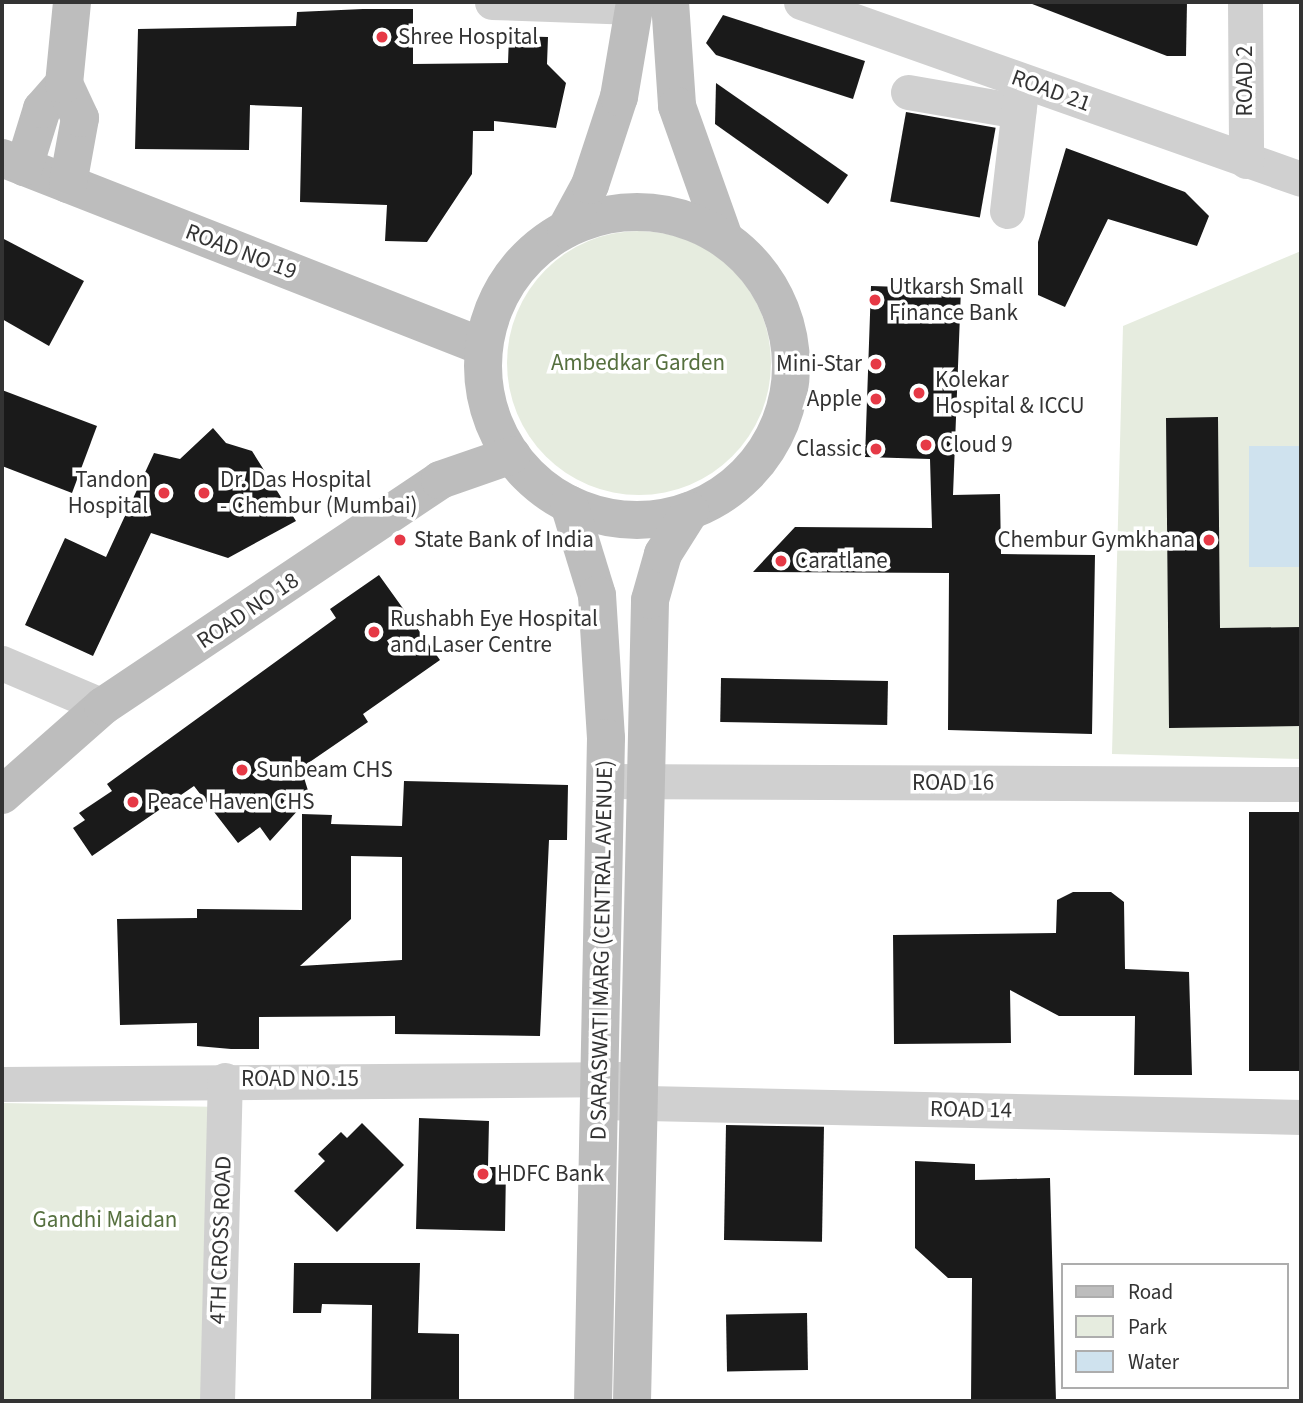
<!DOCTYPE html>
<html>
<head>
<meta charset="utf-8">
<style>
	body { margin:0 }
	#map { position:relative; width:1303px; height:1403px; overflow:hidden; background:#fff; font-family:"Source Sans 3",sans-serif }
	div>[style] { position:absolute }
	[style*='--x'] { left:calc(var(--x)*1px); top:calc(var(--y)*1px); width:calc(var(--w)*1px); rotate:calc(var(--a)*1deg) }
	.green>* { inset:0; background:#e6ecdf; transform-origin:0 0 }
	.round { border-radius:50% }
	.water>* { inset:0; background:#cfe2ee; transform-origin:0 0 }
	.building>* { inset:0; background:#1a1a1a; transform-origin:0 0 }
	.street>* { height:35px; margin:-17.5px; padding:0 17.5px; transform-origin:17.5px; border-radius:17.5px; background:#d0d0d0 }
	.secondary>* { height:38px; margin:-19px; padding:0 19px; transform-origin:19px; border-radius:19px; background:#bdbdbd }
	.secondary>.ring { margin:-19px; padding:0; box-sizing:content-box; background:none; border:38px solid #bdbdbd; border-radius:50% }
	.dots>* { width:19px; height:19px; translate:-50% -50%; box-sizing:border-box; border:4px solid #fff; border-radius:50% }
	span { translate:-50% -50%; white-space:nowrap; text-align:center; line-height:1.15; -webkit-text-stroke:7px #fff; paint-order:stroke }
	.poi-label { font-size:23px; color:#333 }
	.left { translate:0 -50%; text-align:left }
	.right { translate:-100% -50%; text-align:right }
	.street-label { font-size:23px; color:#333 }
	.park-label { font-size:23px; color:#56703f }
	.frame { position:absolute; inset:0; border:4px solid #333; pointer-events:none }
	.legend { position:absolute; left:1061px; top:1263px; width:228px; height:126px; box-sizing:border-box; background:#fff; border:2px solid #adadad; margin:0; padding:9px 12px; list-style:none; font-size:21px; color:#333 }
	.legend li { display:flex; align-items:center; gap:14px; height:35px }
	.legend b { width:35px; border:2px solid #adadad }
</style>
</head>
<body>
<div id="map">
	<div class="green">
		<div class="round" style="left:507px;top:231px;width:264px;height:264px"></div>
		<div style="clip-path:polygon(1301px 251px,1301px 759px,1112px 754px,1123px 326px)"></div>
		<div style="left:2px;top:1103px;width:208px;height:298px;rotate:1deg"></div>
	</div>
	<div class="water">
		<div style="left:1301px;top:446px;width:121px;height:52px;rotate:90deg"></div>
	</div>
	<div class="building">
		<div style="clip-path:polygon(1027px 2px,1187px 2px,1186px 56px,1167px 56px)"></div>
		<div style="clip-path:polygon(363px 9px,413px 9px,413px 64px,508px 63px,509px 36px,548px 37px,547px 64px,566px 83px,556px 128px,494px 121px,494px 131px,473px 131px,472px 174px,427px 242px,385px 241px,387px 205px,300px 202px,302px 107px,250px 105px,249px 150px,135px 149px,138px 29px,296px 26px,297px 12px)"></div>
		<div style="clip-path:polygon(723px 15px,865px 61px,853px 99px,716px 55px,706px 43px)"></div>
		<div style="clip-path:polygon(716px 83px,848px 175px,828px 204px,715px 124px)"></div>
		<div style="left:906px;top:112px;width:91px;height:91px;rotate:10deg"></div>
		<div style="clip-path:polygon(1066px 148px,1185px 192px,1209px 216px,1197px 246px,1108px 219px,1065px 307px,1038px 295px,1038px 242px)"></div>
		<div style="clip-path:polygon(2px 238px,84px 281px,49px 346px,2px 319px)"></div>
		<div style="clip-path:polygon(871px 286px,961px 289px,953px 495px,1000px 494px,1001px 554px,1095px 555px,1092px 734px,948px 730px,949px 573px,753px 572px,795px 527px,932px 528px,930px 459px,865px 457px)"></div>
		<div style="clip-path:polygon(2px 390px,97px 426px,72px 493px,2px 466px)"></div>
		<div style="clip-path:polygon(1218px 417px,1220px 628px,1301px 627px,1301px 726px,1169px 728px,1166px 418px)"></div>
		<div style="clip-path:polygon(213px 428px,226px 443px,252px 451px,296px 521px,228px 558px,151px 533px,93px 656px,25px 625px,65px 538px,106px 557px,154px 453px,180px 459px)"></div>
		<div style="clip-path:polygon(379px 575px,440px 660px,363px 714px,368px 722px,301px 768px,310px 797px,270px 841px,260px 827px,238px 843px,194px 786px,92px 856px,73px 828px,85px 820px,79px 813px,112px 791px,107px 784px,336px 618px,330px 609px)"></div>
		<div style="left:721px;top:678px;width:167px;height:44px;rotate:1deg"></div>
		<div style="clip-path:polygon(evenodd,404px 781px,568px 785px,567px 840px,549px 840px,540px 1036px,395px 1034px,395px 1016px,259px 1017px,259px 1049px,231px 1049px,197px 1046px,197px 1023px,120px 1025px,117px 919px,197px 918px,197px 909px,302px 910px,302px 814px,332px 815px,331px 824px,402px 826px,404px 781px,351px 856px,402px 857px,402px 960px,300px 966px,351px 919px,351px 856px)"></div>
		<div style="left:1249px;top:812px;width:52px;height:259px"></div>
		<div style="clip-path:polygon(1073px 892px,1111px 892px,1124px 902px,1125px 969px,1189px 972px,1192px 1075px,1134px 1075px,1135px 1016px,1059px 1016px,1010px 990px,1011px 1043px,894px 1044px,893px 935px,1056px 933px,1057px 900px)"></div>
		<div style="clip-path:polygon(419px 1118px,489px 1121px,488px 1167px,506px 1167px,505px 1231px,416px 1229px)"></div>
		<div style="clip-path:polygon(362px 1123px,404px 1165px,337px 1232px,294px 1191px,325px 1161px,318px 1154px,341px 1132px,347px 1138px)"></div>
		<div style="left:726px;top:1125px;width:98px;height:115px;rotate:1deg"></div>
		<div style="clip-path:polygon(915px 1161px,975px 1164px,975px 1180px,1050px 1178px,1056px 1401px,971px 1401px,972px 1278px,948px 1278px,915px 1248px)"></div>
		<div style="clip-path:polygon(294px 1263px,420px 1263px,418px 1333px,459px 1334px,459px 1401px,371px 1401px,372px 1305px,322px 1304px,321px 1313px,293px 1313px)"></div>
		<div style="left:807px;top:1313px;width:57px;height:81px;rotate:89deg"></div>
	</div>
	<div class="street">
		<div style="--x:492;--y:2;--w:143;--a:2"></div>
		<div style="--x:801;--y:2;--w:530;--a:19.49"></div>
		<div style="--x:1245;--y:2;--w:159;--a:89.6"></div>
		<div style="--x:908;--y:92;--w:112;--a:9.8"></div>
		<div style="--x:1007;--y:211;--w:131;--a:-83.4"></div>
		<div style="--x:2;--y:663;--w:110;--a:23.1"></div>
		<div style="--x:605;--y:781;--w:696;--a:0.25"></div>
		<div style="--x:2;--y:1084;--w:626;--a:-0.46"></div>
		<div style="--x:598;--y:1102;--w:703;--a:1.22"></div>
		<div style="--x:217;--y:1401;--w:321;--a:-88.6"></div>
	</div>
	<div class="secondary">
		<div style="--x:670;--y:2;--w:104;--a:86.1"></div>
		<div style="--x:677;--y:106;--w:140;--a:70.4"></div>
		<div style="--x:2;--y:158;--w:515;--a:21.43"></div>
		<div style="--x:24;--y:167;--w:61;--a:-72.8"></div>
		<div style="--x:42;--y:109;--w:33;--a:-49"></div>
		<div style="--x:68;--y:184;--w:67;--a:-79.7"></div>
		<div style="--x:80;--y:118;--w:38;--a:-115"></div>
		<div style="--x:64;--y:84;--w:82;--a:-84.4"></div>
		<div class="ring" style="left:483px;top:212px;width:270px;height:270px"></div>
		<div style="--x:566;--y:229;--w:50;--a:-61.4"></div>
		<div style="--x:590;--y:185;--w:93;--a:-71.8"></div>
		<div style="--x:619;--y:97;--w:96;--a:-80.4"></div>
		<div style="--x:569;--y:504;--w:95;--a:72.9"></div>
		<div style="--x:597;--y:595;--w:143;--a:86.4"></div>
		<div style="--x:606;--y:738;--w:663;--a:91.12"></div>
		<div style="--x:2;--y:795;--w:135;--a:-41.4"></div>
		<div style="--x:103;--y:706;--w:406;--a:-33.8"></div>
		<div style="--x:440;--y:480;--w:76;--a:-19.1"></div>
		<div style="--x:632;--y:1401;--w:801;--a:-88.71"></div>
		<div style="--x:650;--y:600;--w:48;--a:-74.2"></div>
		<div style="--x:663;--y:554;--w:51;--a:-57.9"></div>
	</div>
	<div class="dots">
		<div style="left:382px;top:37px;background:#e63946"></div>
		<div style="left:875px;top:300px;background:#e63946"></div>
		<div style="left:876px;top:364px;background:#e63946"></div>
		<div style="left:919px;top:393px;background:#e63946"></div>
		<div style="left:876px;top:399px;background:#e63946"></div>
		<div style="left:926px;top:445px;background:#e63946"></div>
		<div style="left:876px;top:449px;background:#e63946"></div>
		<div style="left:164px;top:493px;background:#e63946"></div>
		<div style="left:204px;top:493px;background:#e63946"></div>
		<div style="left:400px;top:540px;background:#e63946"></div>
		<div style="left:1209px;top:540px;background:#e63946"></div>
		<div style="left:781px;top:561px;background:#e63946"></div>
		<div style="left:374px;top:632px;background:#e63946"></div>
		<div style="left:242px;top:770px;background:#e63946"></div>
		<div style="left:133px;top:802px;background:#e63946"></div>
		<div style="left:483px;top:1174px;background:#e63946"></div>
	</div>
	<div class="poi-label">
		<span class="left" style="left:398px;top:37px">Shree Hospital</span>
		<span class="left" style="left:889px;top:300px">Utkarsh Small<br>Finance Bank</span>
		<span class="right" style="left:862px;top:364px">Mini-Star</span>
		<span class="left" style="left:935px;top:393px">Kolekar<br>Hospital &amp; ICCU</span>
		<span class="right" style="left:862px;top:399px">Apple</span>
		<span class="left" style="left:940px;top:445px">Cloud 9</span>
		<span class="right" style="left:862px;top:449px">Classic</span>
		<span class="right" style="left:148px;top:493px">Tandon<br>Hospital</span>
		<span class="left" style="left:220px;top:493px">Dr. Das Hospital<br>- Chembur (Mumbai)</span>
		<span class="left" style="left:414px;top:540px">State Bank of India</span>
		<span class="right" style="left:1195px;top:540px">Chembur Gymkhana</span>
		<span class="left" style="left:795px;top:561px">Caratlane</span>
		<span class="left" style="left:390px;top:632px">Rushabh Eye Hospital<br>and Laser Centre</span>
		<span class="left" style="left:256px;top:770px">Sunbeam CHS</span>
		<span class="left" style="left:147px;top:802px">Peace Haven CHS</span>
		<span class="left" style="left:497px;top:1174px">HDFC Bank</span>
	</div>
	<div class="street-label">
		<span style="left:1245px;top:81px;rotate:-90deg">ROAD 2</span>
		<span style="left:1051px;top:91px;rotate:20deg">ROAD 21</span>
		<span style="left:241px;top:252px;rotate:21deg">ROAD NO 19</span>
		<span style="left:248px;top:611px;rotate:-34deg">ROAD NO 18</span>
		<span style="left:953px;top:783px">ROAD 16</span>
		<span style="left:602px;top:950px;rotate:-89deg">D SARASWATI MARG (CENTRAL AVENUE)</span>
		<span style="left:300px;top:1079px">ROAD NO.15</span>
		<span style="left:971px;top:1110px;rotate:1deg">ROAD 14</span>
		<span style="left:221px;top:1240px;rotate:-88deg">4TH CROSS ROAD</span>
	</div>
	<div class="park-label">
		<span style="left:638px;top:363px">Ambedkar Garden</span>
		<span style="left:105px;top:1220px">Gandhi Maidan</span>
	</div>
	<div class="frame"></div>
	<ul class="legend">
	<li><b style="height:9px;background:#bdbdbd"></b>Road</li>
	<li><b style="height:19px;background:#e6ecdf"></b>Park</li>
	<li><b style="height:19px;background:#cfe2ee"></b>Water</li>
	</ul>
</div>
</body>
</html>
